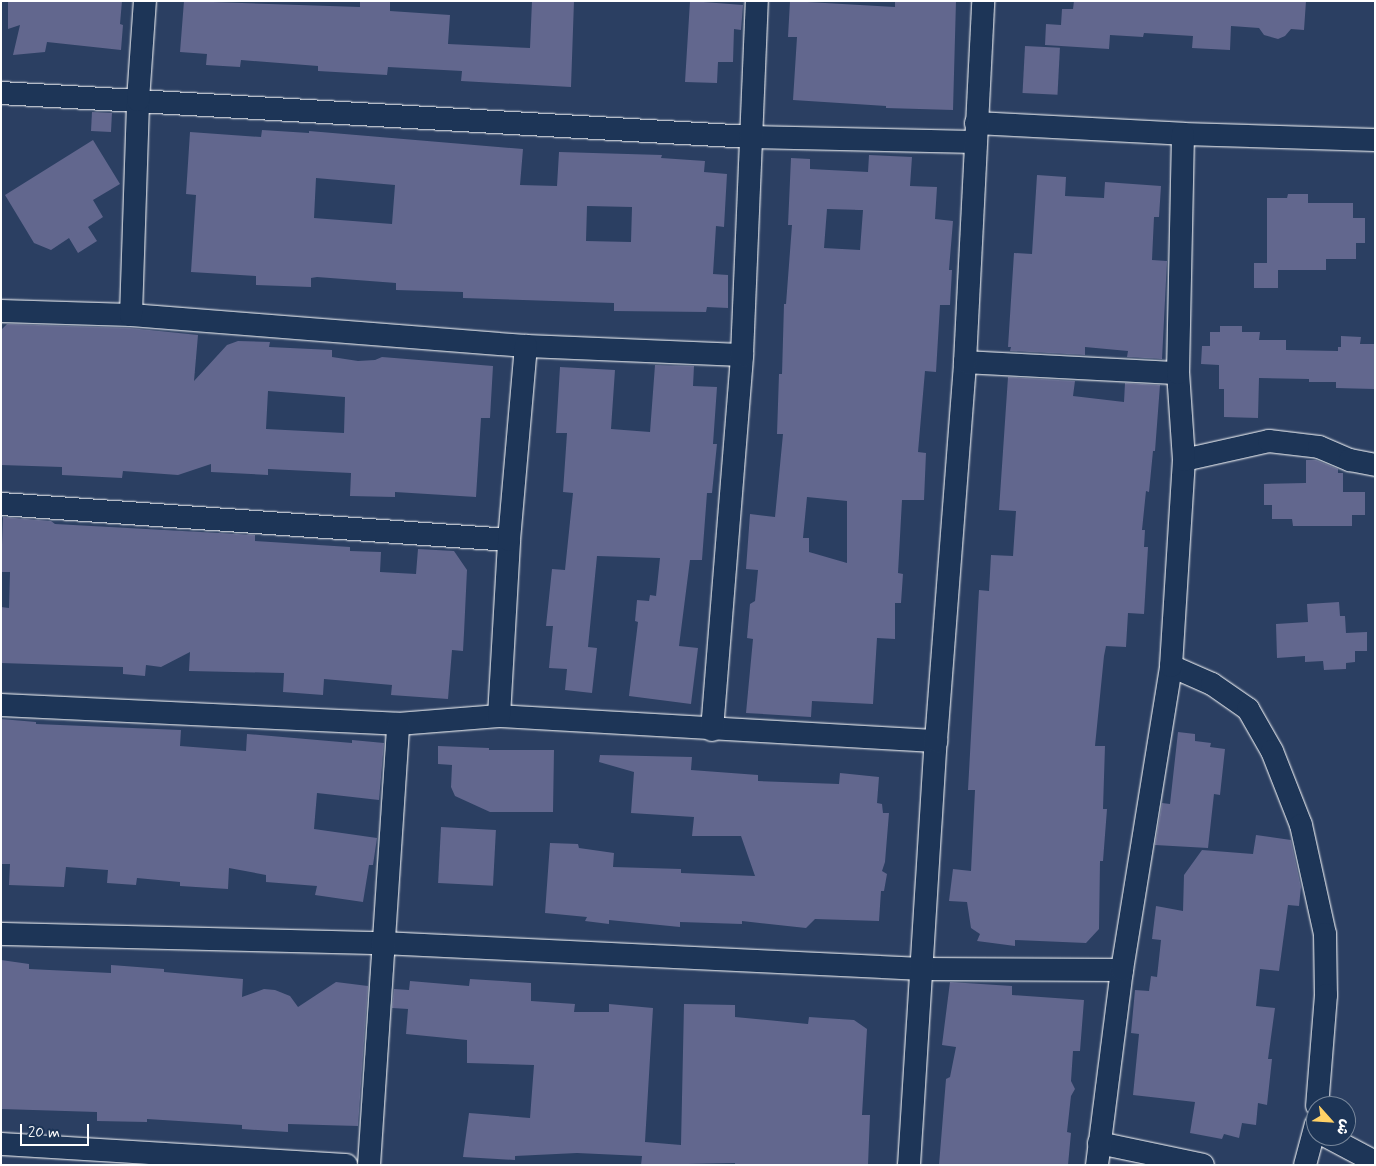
<!DOCTYPE html>
<html>
<head>
<meta charset="utf-8">
<style>
	body { margin:0 }
	#map { position:relative; width:1376px; height:1166px; overflow:hidden; background:#2b3f62; font-family:Mynerve,"Playpen Sans Arabic",sans-serif }
	div>[style] { position:absolute }
	[style*='--x'] { left:calc(var(--x)*1px); top:calc(var(--y)*1px); width:calc(var(--w)*1px); rotate:calc(var(--a)*1deg) }
	.building>* { inset:0; background:#62678e; transform-origin:0 0 }
	.roads { filter:drop-shadow(0 0 1px #fff) drop-shadow(0 0 1px #fff) }
	.minor>* { height:22px; margin:-11px; padding:0 11px; transform-origin:11px; border-radius:11px; background:#1d3557 }
	span { translate:-50% -50%; white-space:nowrap; text-align:center; line-height:1.15; -webkit-text-stroke:4px #1d3557; paint-order:stroke }
	.frame { position:absolute; inset:0; border:2px solid #fff; pointer-events:none }
	.north { position:absolute; left:1306px; top:1096px; width:50px; height:50px; box-sizing:border-box; background:#1d3557; border:1px solid #77869a; border-radius:50%; rotate:116deg; font-size:14px; font-weight:700; line-height:20px; text-align:center; color:#fff }
	.north::after { content:''; display:block; margin:auto; width:18px; height:22px; background:#ffd166; clip-path:polygon(50% 0,100% 100%,50% 72%,0 100%) }
	.scale { position:absolute; left:20px; top:1124px; width:69px; height:22px; box-sizing:border-box; border:2px solid #fff; border-top:0; padding-left:6px; font-size:15px; line-height:18px; white-space:nowrap; color:#fff; -webkit-text-stroke:4px #1d3557; paint-order:stroke }
</style>
</head>
<body>
<div id="map">
	<div class="building">
		<div style="clip-path:polygon(8px 1px,122px 1px,120px 24px,123px 25px,121px 50px,47px 42px,45px 52px,13px 55px,20px 25px,8px 29px)"></div>
		<div style="clip-path:polygon(184px 1px,360px 7px,360px 1px,390px 1px,390px 11px,450px 15px,448px 44px,530px 48px,532px 1px,574px 1px,571px 87px,461px 81px,462px 71px,388px 67px,387px 75px,318px 71px,318px 66px,241px 60px,240px 67px,206px 65px,207px 54px,180px 52px)"></div>
		<div style="clip-path:polygon(690px 1px,743px 5px,741px 30px,734px 29px,733px 62px,718px 62px,717px 83px,685px 82px)"></div>
		<div style="clip-path:polygon(790px 1px,895px 7px,895px 1px,956px 1px,953px 110px,886px 108px,886px 106px,793px 100px,797px 37px,788px 37px)"></div>
		<div style="clip-path:polygon(1074px 1px,1306px 1px,1304px 30px,1291px 29px,1285px 36px,1278px 39px,1264px 35px,1259px 28px,1231px 26px,1230px 50px,1192px 48px,1193px 36px,1144px 33px,1143px 37px,1110px 35px,1109px 49px,1045px 45px,1046px 24px,1061px 25px,1062px 9px,1073px 9px)"></div>
		<div style="left:1025px;top:46px;width:35px;height:47px;rotate:3deg"></div>
		<div style="left:92px;top:112px;width:20px;height:19px;rotate:3deg"></div>
		<div style="clip-path:polygon(evenodd,262px 130px,309px 133px,309px 131px,523px 149px,520px 185px,557px 186px,559px 152px,662px 155px,661px 158px,705px 161px,704px 172px,727px 174px,724px 227px,716px 226px,713px 274px,728px 275px,728px 308px,707px 307px,706px 312px,614px 311px,614px 303px,463px 298px,463px 292px,396px 290px,396px 283px,317px 277px,311px 278px,311px 287px,256px 285px,256px 276px,191px 272px,196px 195px,186px 194px,190px 132px,261px 137px,262px 130px,316px 178px,395px 185px,392px 224px,314px 218px,316px 178px,262px 130px,587px 206px,632px 207px,631px 242px,586px 241px,587px 206px)"></div>
		<div style="clip-path:polygon(93px 140px,120px 184px,93px 200px,103px 217px,88px 227px,97px 241px,78px 253px,69px 238px,51px 250px,34px 243px,5px 195px)"></div>
		<div style="clip-path:polygon(evenodd,869px 155px,912px 157px,910px 186px,937px 187px,935px 219px,953px 221px,949px 270px,952px 270px,950px 305px,940px 305px,936px 372px,925px 371px,918px 452px,926px 453px,924px 500px,902px 500px,898px 573px,903px 574px,901px 603px,895px 603px,895px 639px,877px 638px,873px 704px,812px 701px,811px 717px,746px 713px,753px 639px,747px 638px,750px 604px,755px 601px,758px 570px,746px 569px,750px 514px,775px 517px,783px 434px,777px 434px,779px 374px,782px 374px,784px 304px,786px 304px,792px 225px,788px 225px,791px 158px,810px 159px,810px 169px,868px 172px,869px 155px,827px 209px,863px 210px,860px 250px,824px 248px,827px 209px,869px 155px,807px 497px,847px 501px,847px 563px,809px 552px,809px 538px,803px 538px,807px 497px)"></div>
		<div style="clip-path:polygon(1037px 175px,1066px 177px,1065px 196px,1104px 198px,1105px 182px,1161px 186px,1159px 217px,1154px 217px,1152px 260px,1167px 261px,1162px 359px,1127px 357px,1128px 351px,1085px 347px,1085px 355px,1010px 351px,1011px 347px,1008px 347px,1014px 253px,1032px 254px)"></div>
		<div style="clip-path:polygon(1288px 194px,1308px 194px,1308px 203px,1353px 203px,1353px 218px,1365px 218px,1365px 243px,1356px 243px,1356px 259px,1326px 259px,1326px 270px,1278px 270px,1278px 288px,1254px 288px,1254px 263px,1267px 263px,1267px 198px,1287px 198px)"></div>
		<div style="clip-path:polygon(evenodd,7px 324px,130px 328px,198px 335px,194px 381px,227px 345px,238px 341px,270px 342px,269px 347px,332px 350px,332px 357px,358px 361px,375px 360px,382px 357px,493px 366px,490px 418px,481px 418px,476px 497px,395px 492px,395px 497px,350px 496px,351px 473px,268px 469px,268px 475px,211px 472px,211px 464px,178px 475px,123px 471px,122px 478px,62px 475px,62px 467px,1px 465px,1px 330px,7px 324px,268px 391px,345px 397px,344px 433px,266px 429px,268px 391px)"></div>
		<div style="clip-path:polygon(1220px 326px,1242px 326px,1242px 332px,1260px 332px,1259px 340px,1286px 340px,1286px 350px,1338px 351px,1338px 347px,1341px 347px,1341px 336px,1361px 337px,1360px 344px,1375px 344px,1374px 389px,1336px 388px,1336px 382px,1309px 382px,1309px 379px,1259px 378px,1258px 418px,1224px 417px,1224px 389px,1219px 389px,1219px 365px,1201px 364px,1202px 346px,1210px 346px,1210px 332px,1220px 332px)"></div>
		<div style="clip-path:polygon(655px 365px,694px 366px,693px 386px,717px 387px,713px 444px,717px 444px,712px 493px,707px 493px,702px 560px,690px 560px,679px 646px,698px 648px,691px 704px,629px 696px,638px 622px,635px 621px,637px 600px,649px 601px,650px 595px,656px 596px,660px 558px,597px 556px,588px 647px,597px 648px,592px 693px,565px 690px,567px 669px,549px 668px,553px 626px,546px 626px,552px 569px,565px 570px,573px 493px,563px 492px,567px 433px,556px 433px,560px 367px,615px 370px,611px 429px,650px 432px)"></div>
		<div style="clip-path:polygon(1008px 377px,1075px 381px,1073px 396px,1124px 402px,1125px 383px,1160px 385px,1155px 451px,1153px 451px,1149px 492px,1146px 491px,1142px 530px,1145px 530px,1144px 547px,1148px 547px,1144px 614px,1128px 613px,1126px 647px,1106px 646px,1104px 656px,1095px 746px,1105px 746px,1103px 809px,1107px 809px,1103px 861px,1100px 861px,1099px 929px,1086px 943px,1015px 940px,1015px 946px,977px 941px,980px 934px,971px 928px,967px 902px,949px 901px,953px 869px,971px 871px,975px 790px,968px 790px,979px 590px,989px 591px,991px 555px,1013px 556px,1016px 511px,999px 510px)"></div>
		<div style="clip-path:polygon(1306px 460px,1316px 460px,1338px 469px,1338px 473px,1343px 473px,1343px 492px,1365px 492px,1365px 515px,1352px 515px,1352px 526px,1293px 526px,1292px 519px,1272px 519px,1272px 505px,1264px 505px,1264px 484px,1306px 483px)"></div>
		<div style="clip-path:polygon(3px 517px,51px 521px,55px 524px,255px 535px,255px 541px,350px 547px,350px 551px,381px 552px,380px 572px,416px 574px,418px 549px,454px 551px,467px 570px,464px 633px,463px 651px,452px 650px,448px 699px,391px 695px,392px 685px,324px 679px,323px 695px,283px 692px,284px 673px,189px 671px,190px 652px,161px 667px,146px 665px,145px 676px,123px 674px,123px 667px,1px 663px,1px 607px,9px 608px,10px 572px,1px 572px)"></div>
		<div style="clip-path:polygon(1339px 602px,1340px 616px,1345px 616px,1346px 633px,1367px 632px,1367px 651px,1355px 651px,1355px 662px,1346px 663px,1346px 669px,1324px 670px,1323px 661px,1305px 662px,1305px 656px,1277px 658px,1276px 624px,1308px 622px,1307px 604px)"></div>
		<div style="clip-path:polygon(1px 719px,36px 722px,36px 724px,181px 730px,180px 746px,246px 751px,247px 734px,352px 743px,352px 740px,384px 743px,379px 800px,317px 793px,314px 829px,377px 838px,373px 865px,369px 865px,363px 902px,315px 895px,317px 886px,266px 882px,266px 875px,229px 868px,228px 889px,180px 886px,180px 882px,137px 878px,136px 885px,107px 883px,108px 870px,66px 867px,64px 887px,9px 885px,10px 864px,1px 864px)"></div>
		<div style="clip-path:polygon(1178px 732px,1195px 734px,1195px 741px,1211px 743px,1210px 747px,1225px 749px,1220px 795px,1214px 794px,1208px 848px,1155px 845px,1162px 803px,1170px 804px)"></div>
		<div style="clip-path:polygon(438px 746px,489px 748px,489px 750px,554px 750px,553px 812px,490px 812px,455px 796px,451px 787px,452px 765px,438px 764px)"></div>
		<div style="clip-path:polygon(600px 755px,692px 757px,691px 770px,758px 775px,758px 781px,839px 784px,840px 773px,879px 777px,877px 803px,882px 804px,883px 813px,889px 813px,885px 862px,882px 871px,887px 874px,884px 891px,881px 891px,879px 921px,815px 919px,806px 928px,742px 921px,742px 924px,680px 922px,680px 927px,609px 920px,609px 924px,585px 921px,587px 917px,545px 913px,550px 843px,578px 844px,579px 848px,614px 853px,613px 867px,681px 869px,681px 873px,755px 876px,741px 836px,692px 836px,694px 817px,631px 813px,634px 772px,599px 762px)"></div>
		<div style="left:441px;top:827px;width:55px;height:56px;rotate:3deg"></div>
		<div style="clip-path:polygon(1256px 835px,1291px 840px,1301px 887px,1299px 906px,1288px 905px,1279px 971px,1260px 969px,1256px 1006px,1275px 1008px,1268px 1059px,1272px 1059px,1267px 1105px,1258px 1103px,1256px 1125px,1242px 1123px,1239px 1138px,1224px 1134px,1222px 1139px,1190px 1133px,1195px 1102px,1133px 1095px,1139px 1034px,1131px 1033px,1135px 990px,1149px 991px,1151px 976px,1157px 977px,1161px 940px,1152px 939px,1156px 906px,1183px 911px,1184px 875px,1202px 850px,1253px 854px)"></div>
		<div style="clip-path:polygon(1px 960px,29px 964px,29px 969px,111px 973px,111px 965px,164px 969px,164px 972px,243px 979px,242px 997px,264px 989px,275px 990px,290px 996px,298px 1007px,336px 982px,368px 986px,358px 1126px,288px 1124px,288px 1132px,242px 1129px,242px 1125px,147px 1119px,147px 1122px,97px 1121px,97px 1112px,1px 1109px)"></div>
		<div style="clip-path:polygon(470px 979px,531px 983px,531px 1001px,575px 1004px,574px 1012px,609px 1012px,609px 1004px,653px 1008px,645px 1142px,681px 1145px,684px 1004px,735px 1005px,735px 1017px,808px 1024px,809px 1017px,854px 1020px,867px 1029px,862px 1115px,870px 1115px,868px 1165px,735px 1165px,735px 1163px,641px 1165px,642px 1156px,577px 1153px,515px 1156px,515px 1160px,463px 1157px,469px 1113px,530px 1118px,534px 1065px,467px 1063px,467px 1040px,406px 1034px,408px 1009px,392px 1008px,394px 989px,409px 990px,410px 981px,469px 986px)"></div>
		<div style="clip-path:polygon(950px 982px,1012px 986px,1012px 995px,1084px 1000px,1080px 1051px,1073px 1051px,1071px 1081px,1075px 1089px,1071px 1096px,1067px 1132px,1071px 1133px,1068px 1165px,939px 1165px,946px 1079px,950px 1077px,956px 1047px,942px 1045px)"></div>
	</div>
	<div class="roads">
		<div class="minor">
			<div style="--x:1;--y:93;--w:750;--a:3.36"></div>
			<div style="--x:750;--y:137;--w:225;--a:1.3"></div>
			<div style="--x:976;--y:123;--w:207;--a:3"></div>
			<div style="--x:1183;--y:134;--w:192;--a:1.8"></div>
			<div style="--x:1;--y:311;--w:130;--a:1.8"></div>
			<div style="--x:131;--y:315;--w:396;--a:4.5"></div>
			<div style="--x:526;--y:346;--w:216;--a:2.4"></div>
			<div style="--x:131;--y:315;--w:215;--a:-88.1"></div>
			<div style="--x:138;--y:100;--w:99;--a:-86"></div>
			<div style="--x:965;--y:362;--w:213;--a:3"></div>
			<div style="--x:1184;--y:460;--w:87;--a:-12.6"></div>
			<div style="--x:1269;--y:441;--w:50;--a:6.8"></div>
			<div style="--x:1319;--y:447;--w:34;--a:23"></div>
			<div style="--x:1350;--y:460;--w:25;--a:11"></div>
			<div style="--x:1;--y:504;--w:509;--a:4.05"></div>
			<div style="--x:1171;--y:666;--w:45;--a:23.7"></div>
			<div style="--x:1212;--y:684;--w:44;--a:34.8"></div>
			<div style="--x:1248;--y:709;--w:48;--a:60.3"></div>
			<div style="--x:1272;--y:751;--w:79;--a:68.6"></div>
			<div style="--x:1301;--y:825;--w:112;--a:77.6"></div>
			<div style="--x:1325;--y:934;--w:61;--a:89.1"></div>
			<div style="--x:1326;--y:995;--w:111;--a:94.6"></div>
			<div style="--x:1;--y:705;--w:397;--a:2.7"></div>
			<div style="--x:398;--y:724;--w:101;--a:-4.5"></div>
			<div style="--x:499;--y:716;--w:438;--a:3.3"></div>
			<div style="--x:499;--y:716;--w:176;--a:-86.7"></div>
			<div style="--x:509;--y:540;--w:195;--a:-85"></div>
			<div style="--x:712;--y:730;--w:376;--a:-85.4"></div>
			<div style="--x:742;--y:355;--w:354;--a:-87.6"></div>
			<div style="--x:1;--y:934;--w:381;--a:1.4"></div>
			<div style="--x:382;--y:943;--w:541;--a:2.76"></div>
			<div style="--x:922;--y:969;--w:200;--a:0.3"></div>
			<div style="--x:1326;--y:1136;--w:55;--a:28"></div>
			<div style="--x:1099;--y:1143;--w:106;--a:11.9"></div>
			<div style="--x:1;--y:1144;--w:346;--a:3.5"></div>
			<div style="--x:369;--y:1165;--w:442;--a:-86.2"></div>
			<div style="--x:909;--y:1165;--w:425;--a:-86.4"></div>
			<div style="--x:936;--y:741;--w:380;--a:-85.6"></div>
			<div style="--x:965;--y:362;--w:361;--a:-87.1"></div>
			<div style="--x:1097;--y:1165;--w:197;--a:-82.7"></div>
			<div style="--x:1122;--y:970;--w:308;--a:-80.8"></div>
			<div style="--x:1171;--y:666;--w:206;--a:-86.4"></div>
			<div style="--x:1184;--y:460;--w:87;--a:-93.9"></div>
			<div style="--x:1178;--y:373;--w:239;--a:-88.8"></div>
			<div style="--x:1305;--y:1165;--w:42;--a:-75"></div>
		</div>
	</div>
	<div class="frame"></div>
	<div class="north">ش</div>
	<div class="scale">20 m</div>
</div>
</body>
</html>
